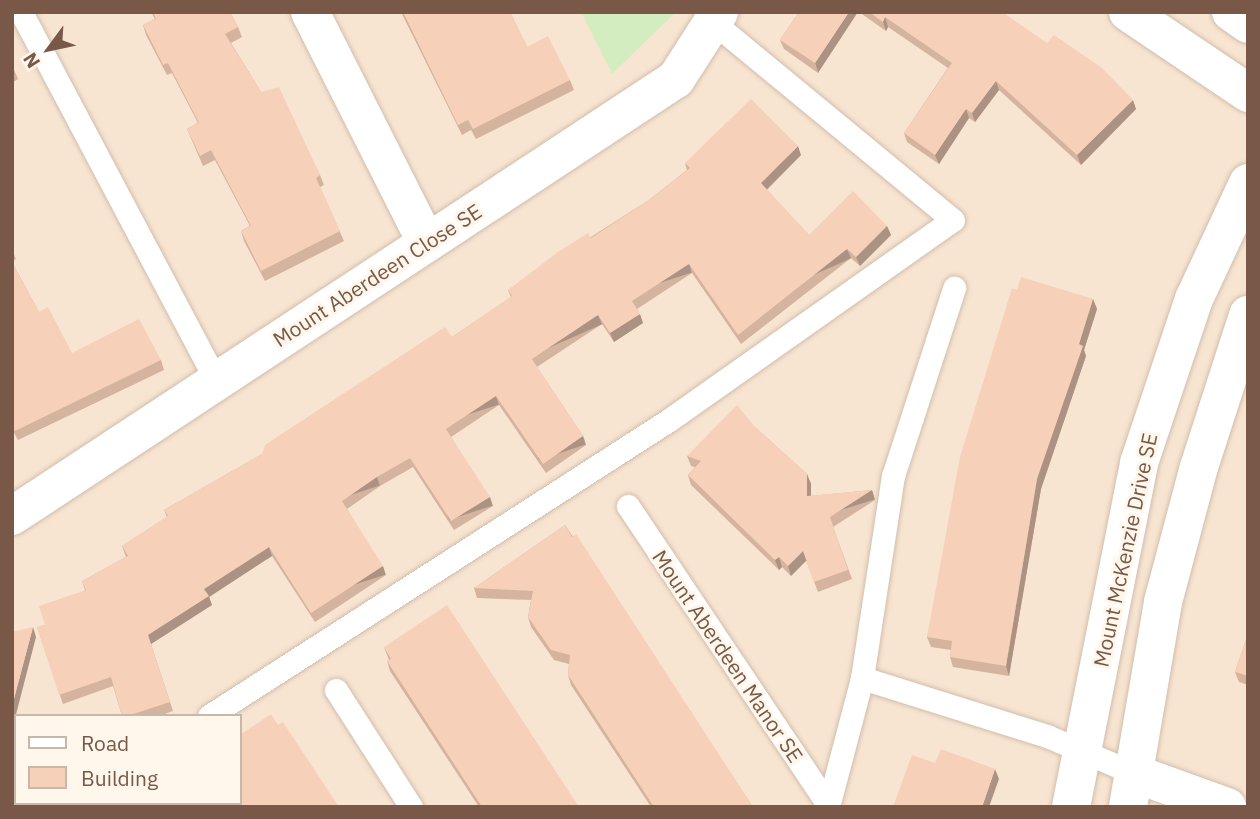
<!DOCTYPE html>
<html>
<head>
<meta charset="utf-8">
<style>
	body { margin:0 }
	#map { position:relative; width:1260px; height:819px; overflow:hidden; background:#fef4e4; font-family:"IBM Plex Sans",sans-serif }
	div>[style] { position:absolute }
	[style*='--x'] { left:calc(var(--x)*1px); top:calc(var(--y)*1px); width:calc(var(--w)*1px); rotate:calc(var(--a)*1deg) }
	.residential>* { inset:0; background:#f7e5d2 }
	.green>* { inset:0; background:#d3edc1 }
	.roads { filter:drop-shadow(0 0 2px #d3bdab) drop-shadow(0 0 2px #d3bdab) }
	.lane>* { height:23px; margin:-11.5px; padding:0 11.5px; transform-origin:11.5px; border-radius:11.5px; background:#fff }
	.street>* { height:38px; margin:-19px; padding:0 19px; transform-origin:19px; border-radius:19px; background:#fff }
	.secondary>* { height:38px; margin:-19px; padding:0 19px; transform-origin:19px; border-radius:19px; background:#fff }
	.wall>* { inset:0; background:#d4b39f }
	.shaded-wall>* { inset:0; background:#ac9282; transform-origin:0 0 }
	.building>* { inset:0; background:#f6d0b9 }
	span { translate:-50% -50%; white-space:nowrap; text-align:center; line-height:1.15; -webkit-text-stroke:6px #fff7ec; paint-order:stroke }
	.street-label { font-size:21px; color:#795847 }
	.frame { position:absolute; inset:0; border:14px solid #795847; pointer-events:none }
	.legend { position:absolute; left:14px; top:714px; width:228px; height:91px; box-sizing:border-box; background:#fff7ec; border:2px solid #c9b7aa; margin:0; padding:9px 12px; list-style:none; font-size:21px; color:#795847 }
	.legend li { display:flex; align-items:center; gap:14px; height:35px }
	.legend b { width:35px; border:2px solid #c9b7aa }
	.north { position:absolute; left:14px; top:14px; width:70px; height:70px; -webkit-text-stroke:5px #fff7ec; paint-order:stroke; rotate:237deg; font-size:19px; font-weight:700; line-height:28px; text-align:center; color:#795847 }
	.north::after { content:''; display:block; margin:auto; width:24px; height:32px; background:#795847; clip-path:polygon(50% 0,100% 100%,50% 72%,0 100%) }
</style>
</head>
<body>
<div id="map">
	<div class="residential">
		<div style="clip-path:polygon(evenodd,12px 12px,1248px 12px,1248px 807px,12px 807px,12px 12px,16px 716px,240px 716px,240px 803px,16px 803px,16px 716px)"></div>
	</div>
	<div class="green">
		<div style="clip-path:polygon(581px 12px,676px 12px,612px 74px)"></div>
	</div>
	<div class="roads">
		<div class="lane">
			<div style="--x:21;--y:12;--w:416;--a:62.1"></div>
			<div style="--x:628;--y:506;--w:360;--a:56.2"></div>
			<div style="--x:862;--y:678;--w:204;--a:-81.3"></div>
			<div style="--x:893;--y:476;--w:198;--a:-72"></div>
			<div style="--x:336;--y:690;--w:139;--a:57.3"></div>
			<div style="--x:209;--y:716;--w:547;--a:-32.76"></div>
			<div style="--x:669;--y:420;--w:347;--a:-35.2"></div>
			<div style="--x:953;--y:220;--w:311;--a:-140.5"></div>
			<div style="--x:68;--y:807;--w:6;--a:-39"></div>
			<div style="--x:828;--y:807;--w:133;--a:-75.2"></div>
			<div style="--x:862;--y:678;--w:194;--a:17.4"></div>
			<div style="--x:1047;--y:736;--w:97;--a:23.1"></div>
		</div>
		<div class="street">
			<div style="--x:310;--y:12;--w:258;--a:63.2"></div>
			<div style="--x:1128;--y:12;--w:145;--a:34"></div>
			<div style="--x:1231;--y:12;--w:21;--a:35"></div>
			<div style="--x:12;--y:516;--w:795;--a:-33.35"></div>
			<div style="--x:676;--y:79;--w:80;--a:-57.3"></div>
			<div style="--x:1136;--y:774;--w:97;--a:19.9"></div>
		</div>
		<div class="secondary">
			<div style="--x:1071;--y:807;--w:351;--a:-78.8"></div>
			<div style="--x:1139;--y:463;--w:173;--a:-71.5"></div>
			<div style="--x:1194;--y:299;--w:128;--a:-65"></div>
			<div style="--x:1128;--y:807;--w:208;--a:-80.3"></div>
			<div style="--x:1163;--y:602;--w:140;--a:-75.1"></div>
			<div style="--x:1199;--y:467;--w:160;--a:-72.1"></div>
		</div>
	</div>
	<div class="wall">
		<div style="clip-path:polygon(151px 12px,230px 12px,238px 27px,242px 37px,231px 43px,261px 92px,320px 175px,324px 185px,320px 187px,344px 241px,265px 281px,244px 241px,241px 231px,250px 226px,215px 160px,203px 166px,187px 129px,198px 123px,172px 73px,167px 75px,146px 35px,143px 25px,155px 19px)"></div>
		<div style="clip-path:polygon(401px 12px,510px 12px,527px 47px,570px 80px,574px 90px,476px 139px,471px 130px,462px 135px)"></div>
		<div style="clip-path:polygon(799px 12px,818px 73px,784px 49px,780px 40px)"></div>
		<div style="clip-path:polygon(859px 12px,1002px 12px,1136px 109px,1081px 165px,999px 90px,975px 122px,969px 118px,939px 164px,907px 142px,904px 133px,948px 68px,888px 27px,886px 31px)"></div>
		<div style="clip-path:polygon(12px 65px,18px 79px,12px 83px)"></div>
		<div style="clip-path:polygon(801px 155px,767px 190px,809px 235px,887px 226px,891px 235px,860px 266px,851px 258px,741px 344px,692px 273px,637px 309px,643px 323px,614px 342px,602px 324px,537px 367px,583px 436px,586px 445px,546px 473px,499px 405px,451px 437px,493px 506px,454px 530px,413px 467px,380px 486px,347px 509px,386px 575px,315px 622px,272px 556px,209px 597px,212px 605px,151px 644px,173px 711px,159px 716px,122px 716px,113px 686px,63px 704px,37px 627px,45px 625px,85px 590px,82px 581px,126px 557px,122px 546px,167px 517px,164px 510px,262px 454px,452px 337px,511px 297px,508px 290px,649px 200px,687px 170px,685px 163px)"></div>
		<div style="clip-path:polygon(12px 250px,16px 259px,12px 261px)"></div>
		<div style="clip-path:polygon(12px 262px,39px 312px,72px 353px,161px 360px,164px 370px,18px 440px,12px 429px)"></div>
		<div style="clip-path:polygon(1017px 290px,1093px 299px,1097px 309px,1084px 350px,1086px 356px,1041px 489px,1009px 676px,953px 667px,950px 657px,951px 650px,931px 647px,927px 637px)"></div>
		<div style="clip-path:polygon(755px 427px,807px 474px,811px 484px,811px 496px,872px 490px,875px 500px,833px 527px,852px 579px,818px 592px,806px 560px,791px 576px,782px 567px,779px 570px,691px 485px,688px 475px,695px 467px,691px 466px,687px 456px)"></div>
		<div style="clip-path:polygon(565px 525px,753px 807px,651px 807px,571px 685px,568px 675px,569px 664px,554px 660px,531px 627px,528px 617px,531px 600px,477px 598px,474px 588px)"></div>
		<div style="clip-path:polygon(1248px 634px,1248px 685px,1239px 682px,1235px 672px)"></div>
		<div style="clip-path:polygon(384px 647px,579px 807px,479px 807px,390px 671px,387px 661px,389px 660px)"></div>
	</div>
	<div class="shaded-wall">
		<div style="clip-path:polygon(849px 12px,858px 12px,818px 73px,815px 63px)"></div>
		<div style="clip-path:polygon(885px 17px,888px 27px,886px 31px,883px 22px)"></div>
		<div style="clip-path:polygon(996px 81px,999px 90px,975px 122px,972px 113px)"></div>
		<div style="clip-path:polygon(1133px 100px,1136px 109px,1081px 165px,1077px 155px)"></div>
		<div style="clip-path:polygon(966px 109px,969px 118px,939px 164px,935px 155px)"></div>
		<div style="clip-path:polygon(798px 146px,801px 155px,764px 192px,761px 183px)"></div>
		<div style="clip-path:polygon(887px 226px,891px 235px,860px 266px,856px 257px)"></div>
		<div style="left:847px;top:249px;width:10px;height:139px;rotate:66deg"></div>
		<div style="left:689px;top:264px;width:9px;height:68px;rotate:72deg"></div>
		<div style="clip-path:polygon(1093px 299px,1097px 309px,1084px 350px,1086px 356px,1041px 489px,1009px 676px,1006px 666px,1037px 479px)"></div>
		<div style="clip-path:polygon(640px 314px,643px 323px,614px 342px,610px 333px)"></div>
		<div style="left:598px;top:315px;width:10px;height:79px;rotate:66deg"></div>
		<div style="left:496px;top:396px;width:9px;height:60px;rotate:72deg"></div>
		<div style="left:583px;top:436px;width:9px;height:49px;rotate:72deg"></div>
		<div style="clip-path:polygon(807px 474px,811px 484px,811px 506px,807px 496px)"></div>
		<div style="left:377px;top:477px;width:9px;height:42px;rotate:72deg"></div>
		<div style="left:872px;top:490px;width:10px;height:50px;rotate:73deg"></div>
		<div style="left:490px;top:497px;width:9px;height:46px;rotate:72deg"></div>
		<div style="clip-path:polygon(269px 547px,272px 556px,209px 597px,212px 605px,151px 644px,173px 711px,148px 635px,204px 589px)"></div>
		<div style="clip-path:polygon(803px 551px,807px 560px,791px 576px,788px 566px)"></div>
		<div style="clip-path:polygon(779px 557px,782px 567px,779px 570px,775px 560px)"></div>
		<div style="left:383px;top:566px;width:9px;height:86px;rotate:72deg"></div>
		<div style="clip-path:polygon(33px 627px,36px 637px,12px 730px,12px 706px)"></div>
		<div style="clip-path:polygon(995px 769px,999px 779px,989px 807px,982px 807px)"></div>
		<div style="clip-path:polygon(24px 803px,34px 803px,29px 807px,18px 807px)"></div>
	</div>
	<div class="building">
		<div style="clip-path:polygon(153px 12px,230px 12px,238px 27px,225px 34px,261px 92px,279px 87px,320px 175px,316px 178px,340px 231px,261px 271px,241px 231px,251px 226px,211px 150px,200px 156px,187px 129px,199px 123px,168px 63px,163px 65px,143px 25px,156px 19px)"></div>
		<div style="clip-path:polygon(403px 12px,510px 12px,527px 47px,548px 36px,570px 80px,473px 129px,468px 120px,458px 125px)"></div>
		<div style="clip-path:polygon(799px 12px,849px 12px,815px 63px,780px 40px)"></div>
		<div style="clip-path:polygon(869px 12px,1002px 12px,1047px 43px,1054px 35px,1102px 68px,1133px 100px,1077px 155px,996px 81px,972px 113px,966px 109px,935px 155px,904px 133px,952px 63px,885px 17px,883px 22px)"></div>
		<div style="clip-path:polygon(751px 99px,798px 146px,761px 183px,809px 235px,853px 191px,887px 226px,856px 257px,847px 249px,738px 335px,689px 264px,632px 301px,640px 314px,610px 333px,598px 315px,532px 359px,583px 436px,543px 464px,496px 396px,446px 429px,490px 497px,451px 521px,410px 458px,377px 477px,342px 501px,383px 566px,311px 613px,269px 547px,204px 589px,209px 596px,148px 635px,170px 702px,127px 716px,122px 716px,111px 677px,59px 695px,37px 627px,45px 625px,39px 606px,86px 590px,82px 581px,128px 556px,122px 546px,168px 516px,164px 510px,262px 454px,265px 445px,445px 327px,452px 337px,512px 296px,508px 290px,558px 252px,588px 233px,591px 238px,649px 200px,690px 168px,685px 163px)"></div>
		<div style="clip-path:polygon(12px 262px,39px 312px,48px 307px,72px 353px,139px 319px,161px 360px,15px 431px,12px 426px)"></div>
		<div style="clip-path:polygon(1021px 277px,1093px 299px,1079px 344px,1083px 346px,1037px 479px,1006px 666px,950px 657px,952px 641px,927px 637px,960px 457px,1012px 288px,1017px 290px)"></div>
		<div style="clip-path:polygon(737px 405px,755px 427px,807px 474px,807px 496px,872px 490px,830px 517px,848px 570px,814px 582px,803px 551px,788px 566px,779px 557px,775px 560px,688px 475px,701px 461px,687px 456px)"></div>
		<div style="clip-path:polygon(565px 525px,572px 537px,576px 534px,753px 807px,654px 807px,568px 675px,570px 655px,551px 650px,528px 617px,533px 591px,474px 588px)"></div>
		<div style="clip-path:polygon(447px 605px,579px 807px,482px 807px,387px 661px,391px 659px,384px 647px)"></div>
		<div style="clip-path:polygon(33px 627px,12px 706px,12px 632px)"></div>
		<div style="clip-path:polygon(1248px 634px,1248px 676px,1235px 672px)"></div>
		<div style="clip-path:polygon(271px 714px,278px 725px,283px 722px,339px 807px,241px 807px,239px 803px,240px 803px,240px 735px)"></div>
		<div style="clip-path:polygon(941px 749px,995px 769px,982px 807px,893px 807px,912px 755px,935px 763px)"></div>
		<div style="clip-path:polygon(12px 755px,16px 760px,16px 803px,24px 803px,18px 807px,12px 807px)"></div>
		<div style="clip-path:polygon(134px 803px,148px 803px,151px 807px,129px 807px)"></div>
	</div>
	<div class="street-label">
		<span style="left:377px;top:275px;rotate:-33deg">Mount Aberdeen Close SE</span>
		<span style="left:1125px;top:550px;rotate:-78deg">Mount McKenzie Drive SE</span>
		<span style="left:728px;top:656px;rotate:56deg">Mount Aberdeen Manor SE</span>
	</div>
	<div class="frame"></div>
	<ul class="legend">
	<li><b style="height:9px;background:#fff"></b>Road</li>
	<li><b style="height:19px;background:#f6d0b9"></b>Building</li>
	</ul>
	<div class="north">N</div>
</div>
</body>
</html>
